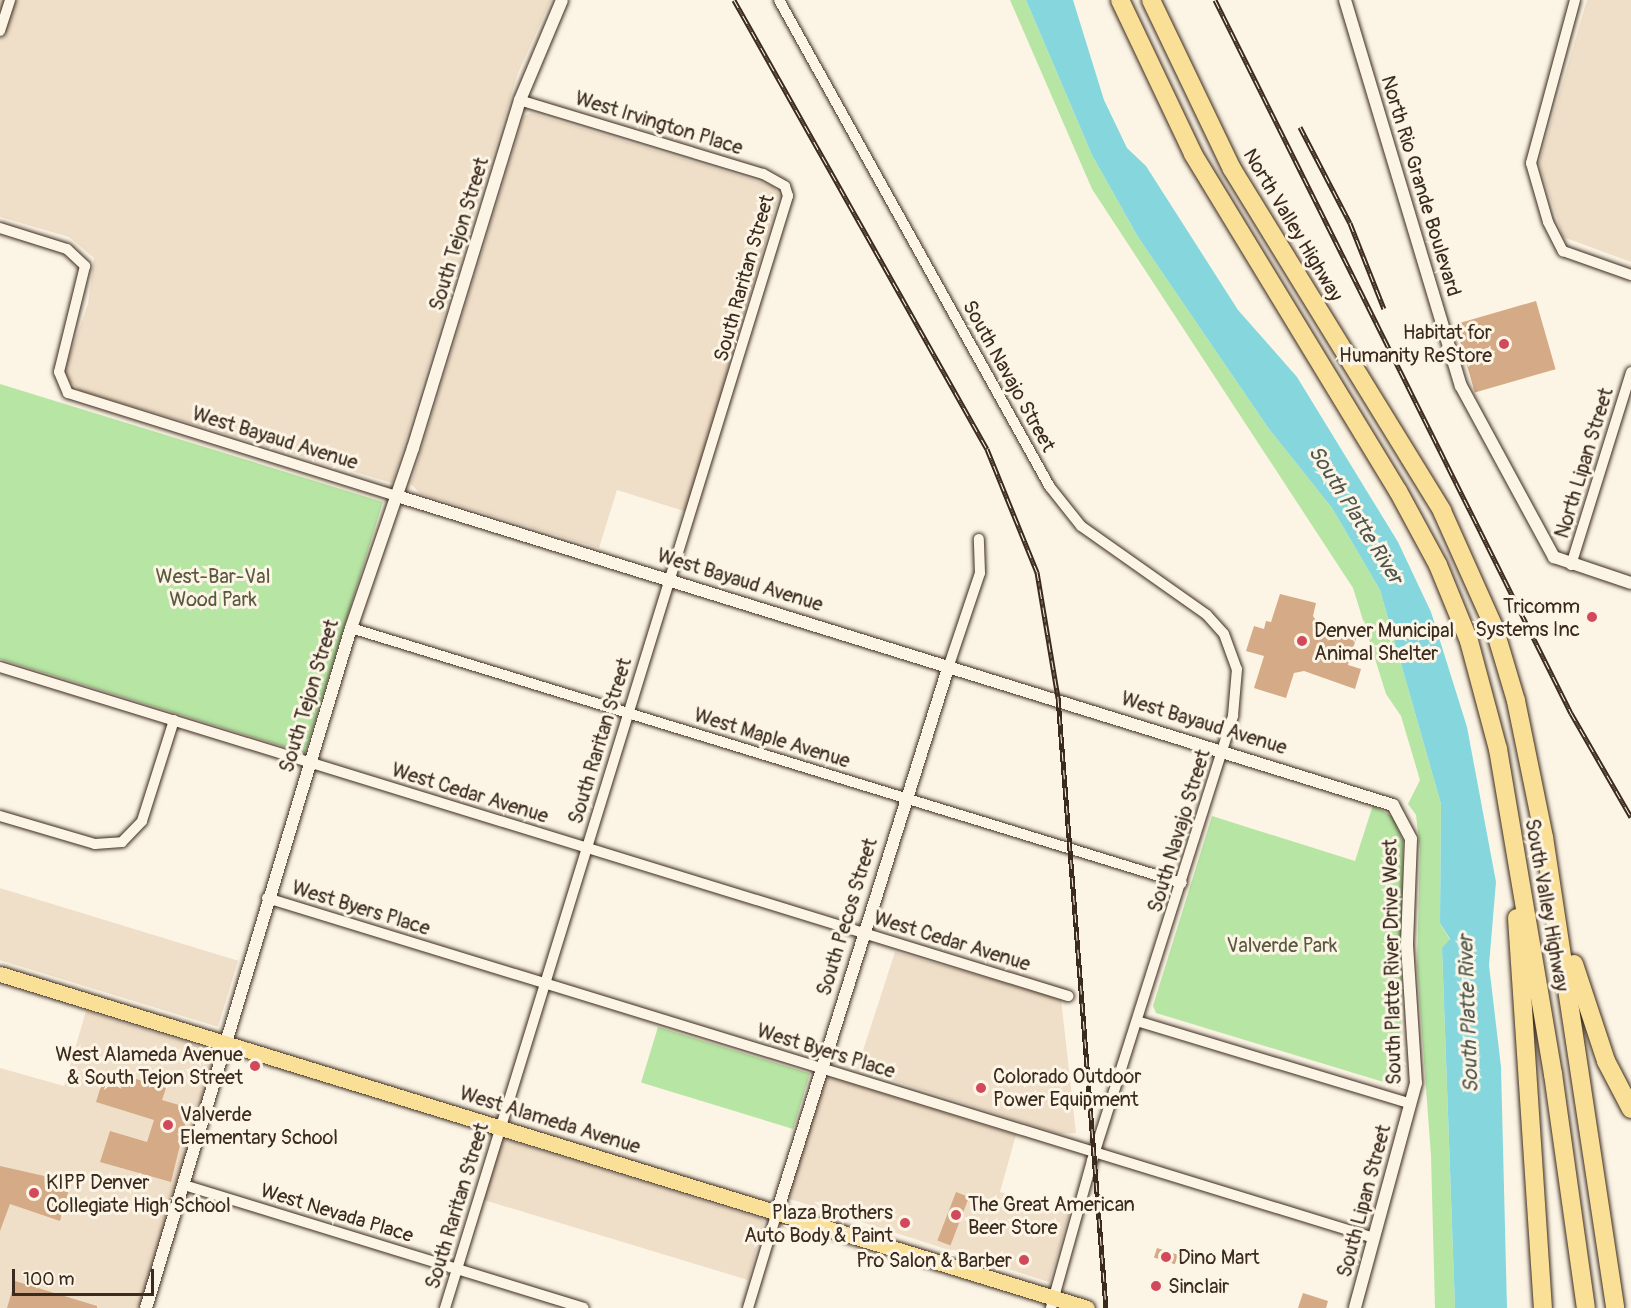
<!DOCTYPE html>
<html>
<head>
<meta charset="utf-8">
<style>
	body { margin:0 }
	#map { position:relative; width:1631px; height:1308px; overflow:hidden; background:#fcf5e5; font-family:Pangolin,sans-serif }
	div>[style] { position:absolute }
	[style*='--x'] { left:calc(var(--x)*1px); top:calc(var(--y)*1px); width:calc(var(--w)*1px); rotate:calc(var(--a)*1deg) }
	.built>* { inset:0; background:#f0dfc8; transform-origin:0 0 }
	.green>* { inset:0; background:#b7e5a4; transform-origin:0 0 }
	.water>* { inset:0; background:#86d7dd }
	.building>* { inset:0; background:#d4ab86; transform-origin:0 0 }
	.roads { filter:drop-shadow(0 0 2px #3b2a1e) drop-shadow(0 0 2px #3b2a1e) }
	.minor>* { height:10px; margin:-5px; padding:0 5px; transform-origin:5px; border-radius:5px; background:#fcf5e5 }
	.tertiary>* { height:12px; margin:-6px; padding:0 6px; transform-origin:6px; border-radius:6px; background:#fcf5e5 }
	.primary>* { height:15px; margin:-7.5px; padding:0 7.5px; transform-origin:7.5px; border-radius:7.5px; background:#fadf96 }
	.motorway>* { height:18px; margin:-9px; padding:0 9px; transform-origin:9px; border-radius:9px; background:#fadf96 }
	.rail>* { height:5px; margin-top:-2.5px; transform-origin:0; background:repeating-linear-gradient(90deg,#fcf5e5 0 9px,#3b2a1e 0 18px); box-sizing:border-box; border-block:2px solid #3b2a1e }
	.dots>* { width:16px; height:16px; translate:-50% -50%; box-sizing:border-box; border:3px solid #fcf5e5; border-radius:50% }
	span { translate:-50% -50%; white-space:nowrap; text-align:center; line-height:1.15; -webkit-text-stroke:6px #fcf5e5; paint-order:stroke }
	.street-label { font-size:20px; color:#3b2a1e }
	.poi-label { font-size:20px; color:#3b2a1e }
	.right { translate:-100% -50%; text-align:right }
	.left { translate:0 -50%; text-align:left }
	.park-label { font-size:20px; color:#5a5940 }
	.water-label { font-size:21px; color:#4e554e; font-style:italic }
	.scale { position:absolute; left:12px; top:1269px; width:142px; height:27px; box-sizing:border-box; border:3px solid #3b2a1e; border-top:0; padding-left:8px; font-size:18px; line-height:21px; white-space:nowrap; color:#3b2a1e; -webkit-text-stroke:4px #fcf5e5; paint-order:stroke }
</style>
</head>
<body>
<div id="map">
	<div class="built">
		<div style="clip-path:polygon(0 0,551px 0,518px 73px,392px 483px,81px 391px,69px 381px,65px 369px,88px 304px,94px 258px,69px 237px,0 217px)"></div>
		<div style="clip-path:polygon(1587px 0,1631px 0,1631px 262px,1563px 237px,1539px 163px)"></div>
		<div style="clip-path:polygon(531px 113px,773px 186px,779px 194px,687px 512px,617px 490px,599px 548px,421px 494px,411px 484px,524px 116px)"></div>
		<div style="left:0;top:888px;width:249px;height:69px;rotate:17deg"></div>
		<div style="clip-path:polygon(895px 952px,1061px 999px,1076px 1133px,1060px 1134px,857px 1069px)"></div>
		<div style="clip-path:polygon(86px 1011px,214px 1051px,214px 1062px,139px 1308px,0 1308px,0 1068px,64px 1086px)"></div>
		<div style="clip-path:polygon(830px 1077px,1016px 1135px,1000px 1192px,1069px 1214px,1049px 1282px,790px 1199px,787px 1191px,824px 1081px)"></div>
		<div style="clip-path:polygon(507px 1140px,759px 1218px,764px 1221px,748px 1280px,484px 1200px,501px 1142px)"></div>
	</div>
	<div class="green">
		<div style="clip-path:polygon(1010px 0,1026px 0,1092px 155px,1138px 237px,1269px 429px,1332px 508px,1380px 590px,1441px 804px,1440px 923px,1450px 940px,1442px 949px,1455px 1308px,1435px 1308px,1431px 1156px,1417px 965px,1420px 850px,1416px 815px,1408px 804px,1420px 780px,1401px 716px,1386px 694px,1353px 588px,1092px 189px)"></div>
		<div style="clip-path:polygon(0 384px,383px 502px,305px 753px,0 659px)"></div>
		<div style="clip-path:polygon(1373px 805px,1393px 817px,1403px 840px,1400px 1087px,1156px 1013px,1153px 1006px,1212px 816px,1355px 861px)"></div>
		<div style="left:658px;top:1027px;width:159px;height:58px;rotate:17deg"></div>
	</div>
	<div class="water">
		<div style="clip-path:polygon(1026px 0,1073px 0,1104px 100px,1127px 148px,1146px 166px,1238px 310px,1297px 377px,1398px 542px,1431px 612px,1467px 727px,1496px 882px,1489px 965px,1501px 1067px,1507px 1308px,1455px 1308px,1442px 948px,1450px 939px,1440px 923px,1441px 804px,1380px 590px,1332px 508px,1269px 429px,1138px 237px,1092px 155px)"></div>
	</div>
	<div class="building">
		<div style="left:1536px;top:301px;width:71px;height:84px;rotate:74deg"></div>
		<div style="clip-path:polygon(1280px 594px,1316px 603px,1313px 616px,1317px 622px,1358px 632px,1348px 665px,1361px 669px,1355px 689px,1304px 671px,1294px 673px,1286px 698px,1254px 688px,1264px 656px,1246px 651px,1254px 626px,1264px 629px,1266px 621px,1271px 622px)"></div>
		<div style="clip-path:polygon(106px 1070px,166px 1088px,162px 1100px,189px 1108px,171px 1182px,100px 1162px,110px 1131px,147px 1142px,154px 1120px,96px 1102px)"></div>
		<div style="clip-path:polygon(0 1166px,71px 1182px,60px 1221px,10px 1204px,0 1231px)"></div>
		<div style="left:956px;top:1192px;width:14px;height:52px;rotate:21deg"></div>
		<div style="left:1157px;top:1248px;width:22px;height:10px;rotate:18deg"></div>
		<div style="clip-path:polygon(15px 1281px,97px 1306px,97px 1308px,7px 1308px)"></div>
		<div style="clip-path:polygon(1303px 1293px,1328px 1301px,1326px 1308px,1298px 1308px)"></div>
	</div>
	<div class="roads">
		<div class="minor">
			<div style="--x:779;--y:0;--w:557;--a:60.91"></div>
			<div style="--x:1050;--y:487;--w:50;--a:51.5"></div>
			<div style="--x:1081;--y:526;--w:154;--a:35.2"></div>
			<div style="--x:1207;--y:615;--w:25;--a:48"></div>
			<div style="--x:1224;--y:634;--w:37;--a:70"></div>
			<div style="--x:1237;--y:669;--w:47;--a:94.9"></div>
			<div style="--x:1233;--y:716;--w:467;--a:107.6"></div>
			<div style="--x:1092;--y:1161;--w:153;--a:105.6"></div>
			<div style="--x:1575;--y:0;--w:169;--a:105.1"></div>
			<div style="--x:1531;--y:163;--w:61;--a:73.9"></div>
			<div style="--x:1548;--y:222;--w:33;--a:63"></div>
			<div style="--x:1563;--y:251;--w:72;--a:19.4"></div>
			<div style="--x:0;--y:31;--w:33;--a:-72"></div>
			<div style="--x:0;--y:228;--w:70;--a:17.4"></div>
			<div style="--x:67;--y:249;--w:25;--a:43"></div>
			<div style="--x:85;--y:266;--w:109;--a:103.8"></div>
			<div style="--x:59;--y:372;--w:23;--a:67"></div>
			<div style="--x:68;--y:393;--w:345;--a:17.4"></div>
			<div style="--x:1571;--y:565;--w:202;--a:-72.7"></div>
			<div style="--x:351;--y:628;--w:869;--a:17.06"></div>
			<div style="--x:949;--y:665;--w:97;--a:-71.4"></div>
			<div style="--x:980;--y:573;--w:34;--a:-92"></div>
			<div style="--x:0;--y:667;--w:1118;--a:17.12"></div>
			<div style="--x:0;--y:816;--w:99;--a:16.4"></div>
			<div style="--x:95;--y:844;--w:27;--a:-4"></div>
			<div style="--x:122;--y:842;--w:29;--a:-46"></div>
			<div style="--x:142;--y:821;--w:106;--a:-72.4"></div>
			<div style="--x:267;--y:898;--w:1158;--a:17.07"></div>
			<div style="--x:1140;--y:1022;--w:283;--a:16.8"></div>
			<div style="--x:184;--y:1185;--w:418;--a:17.1"></div>
			<div style="--x:445;--y:1308;--w:1164;--a:-72.86"></div>
			<div style="--x:788;--y:196;--w:10;--a:-107"></div>
			<div style="--x:785;--y:186;--w:25;--a:-151"></div>
			<div style="--x:763;--y:174;--w:254;--a:-163.1"></div>
			<div style="--x:748;--y:1308;--w:100;--a:-73.2"></div>
		</div>
		<div class="tertiary">
			<div style="--x:1345;--y:0;--w:403;--a:73.3"></div>
			<div style="--x:1461;--y:386;--w:195;--a:61.5"></div>
			<div style="--x:1554;--y:557;--w:81;--a:18.7"></div>
			<div style="--x:397;--y:496;--w:1043;--a:17.24"></div>
			<div style="--x:1393;--y:805;--w:38;--a:62"></div>
			<div style="--x:1411;--y:839;--w:106;--a:92.2"></div>
			<div style="--x:1407;--y:945;--w:138;--a:86.3"></div>
			<div style="--x:1416;--y:1083;--w:233;--a:105.2"></div>
			<div style="--x:777;--y:1212;--w:573;--a:-72.54"></div>
			<div style="--x:146;--y:1308;--w:710;--a:-73.22"></div>
			<div style="--x:351;--y:628;--w:190;--a:-71"></div>
			<div style="--x:413;--y:448;--w:364;--a:-72.9"></div>
			<div style="--x:520;--y:100;--w:108;--a:-67.2"></div>
		</div>
		<div class="primary">
			<div style="--x:0;--y:974;--w:1137;--a:17.08"></div>
		</div>
		<div class="motorway">
			<div style="--x:1120;--y:0;--w:170;--a:64.6"></div>
			<div style="--x:1193;--y:154;--w:394;--a:58.7"></div>
			<div style="--x:1398;--y:491;--w:84;--a:61.6"></div>
			<div style="--x:1438;--y:565;--w:82;--a:67.8"></div>
			<div style="--x:1469;--y:641;--w:112;--a:75"></div>
			<div style="--x:1498;--y:749;--w:330;--a:80.4"></div>
			<div style="--x:1553;--y:1074;--w:236;--a:82"></div>
			<div style="--x:1151;--y:0;--w:187;--a:64.4"></div>
			<div style="--x:1232;--y:169;--w:401;--a:58.4"></div>
			<div style="--x:1442;--y:511;--w:127;--a:65.9"></div>
			<div style="--x:1494;--y:627;--w:77;--a:73.4"></div>
			<div style="--x:1516;--y:701;--w:139;--a:78.4"></div>
			<div style="--x:1544;--y:837;--w:476;--a:81.4"></div>
			<div style="--x:1517;--y:918;--w:391;--a:86.2"></div>
			<div style="--x:1574;--y:964;--w:102;--a:71.7"></div>
			<div style="--x:1606;--y:1061;--w:54;--a:62.5"></div>
		</div>
	</div>
	<div class="rail">
		<div style="--x:734;--y:0;--w:515;--a:60.6"></div>
		<div style="--x:987;--y:449;--w:133;--a:67.9"></div>
		<div style="--x:1037;--y:572;--w:128;--a:80.5"></div>
		<div style="--x:1058;--y:698;--w:612;--a:85.5"></div>
		<div style="--x:1215;--y:0;--w:797;--a:63.47"></div>
		<div style="--x:1571;--y:713;--w:120;--a:60"></div>
		<div style="--x:1300;--y:127;--w:108;--a:62.5"></div>
		<div style="--x:1350;--y:223;--w:92;--a:68.4"></div>
	</div>
	<div class="dots">
		<div style="left:1504px;top:344px;background:#d1495b"></div>
		<div style="left:1592px;top:617px;background:#d1495b"></div>
		<div style="left:1302px;top:641px;background:#d1495b"></div>
		<div style="left:255px;top:1066px;background:#d1495b"></div>
		<div style="left:981px;top:1088px;background:#d1495b"></div>
		<div style="left:168px;top:1125px;background:#d1495b"></div>
		<div style="left:34px;top:1193px;background:#d1495b"></div>
		<div style="left:956px;top:1215px;background:#d1495b"></div>
		<div style="left:905px;top:1223px;background:#d1495b"></div>
		<div style="left:1166px;top:1257px;background:#d1495b"></div>
		<div style="left:1024px;top:1260px;background:#d1495b"></div>
		<div style="left:1156px;top:1286px;background:#d1495b"></div>
	</div>
	<div class="street-label">
		<span style="left:659px;top:123px;rotate:17deg">West Irvington Place</span>
		<span style="left:1421px;top:186px;rotate:73deg">North Rio Grande Boulevard</span>
		<span style="left:1293px;top:225px;rotate:59deg">North Valley Highway</span>
		<span style="left:459px;top:234px;rotate:-73deg">South Tejon Street</span>
		<span style="left:744px;top:278px;rotate:-74deg">South Raritan Street</span>
		<span style="left:1009px;top:376px;rotate:61deg">South Navajo Street</span>
		<span style="left:275px;top:438px;rotate:17deg">West Bayaud Avenue</span>
		<span style="left:1584px;top:463px;rotate:-73deg">North Lipan Street</span>
		<span style="left:740px;top:580px;rotate:17deg">West Bayaud Avenue</span>
		<span style="left:309px;top:696px;rotate:-73deg">South Tejon Street</span>
		<span style="left:1204px;top:723px;rotate:17deg">West Bayaud Avenue</span>
		<span style="left:772px;top:738px;rotate:17deg">West Maple Avenue</span>
		<span style="left:600px;top:741px;rotate:-73deg">South Raritan Street</span>
		<span style="left:470px;top:793px;rotate:17deg">West Cedar Avenue</span>
		<span style="left:1179px;top:831px;rotate:-73deg">South Navajo Street</span>
		<span style="left:1547px;top:905px;rotate:80deg">South Valley Highway</span>
		<span style="left:361px;top:908px;rotate:17deg">West Byers Place</span>
		<span style="left:847px;top:917px;rotate:-73deg">South Pecos Street</span>
		<span style="left:952px;top:941px;rotate:17deg">West Cedar Avenue</span>
		<span style="left:1392px;top:962px;rotate:-91deg">South Platte River Drive West</span>
		<span style="left:826px;top:1051px;rotate:17deg">West Byers Place</span>
		<span style="left:550px;top:1120px;rotate:17deg">West Alameda Avenue</span>
		<span style="left:1364px;top:1201px;rotate:-75deg">South Lipan Street</span>
		<span style="left:457px;top:1206px;rotate:-73deg">South Raritan Street</span>
		<span style="left:337px;top:1213px;rotate:17deg">West Nevada Place</span>
	</div>
	<div class="poi-label">
		<span class="right" style="left:1492px;top:344px">Habitat for<br>Humanity ReStore</span>
		<span class="right" style="left:1580px;top:618px">Tricomm<br>Systems Inc</span>
		<span class="left" style="left:1314px;top:642px">Denver Municipal<br>Animal Shelter</span>
		<span class="right" style="left:243px;top:1066px">West Alameda Avenue<br>&amp; South Tejon Street</span>
		<span class="left" style="left:993px;top:1088px">Colorado Outdoor<br>Power Equipment</span>
		<span class="left" style="left:180px;top:1126px">Valverde<br>Elementary School</span>
		<span class="left" style="left:46px;top:1194px">KIPP Denver<br>Collegiate High School</span>
		<span class="left" style="left:968px;top:1216px">The Great American<br>Beer Store</span>
		<span class="right" style="left:893px;top:1224px">Plaza Brothers<br>Auto Body &amp; Paint</span>
		<span class="left" style="left:1178px;top:1257px">Dino Mart</span>
		<span class="right" style="left:1012px;top:1260px">Pro Salon &amp; Barber</span>
		<span class="left" style="left:1168px;top:1286px">Sinclair</span>
	</div>
	<div class="park-label">
		<span style="left:213px;top:588px">West-Bar-Val<br>Wood Park</span>
		<span style="left:1282px;top:945px">Valverde Park</span>
	</div>
	<div class="water-label">
		<span style="left:1355px;top:515px;rotate:58deg">South Platte River</span>
		<span style="left:1469px;top:1014px;rotate:-92deg">South Platte River</span>
	</div>
	<div class="scale">100 m</div>
</div>
</body>
</html>
